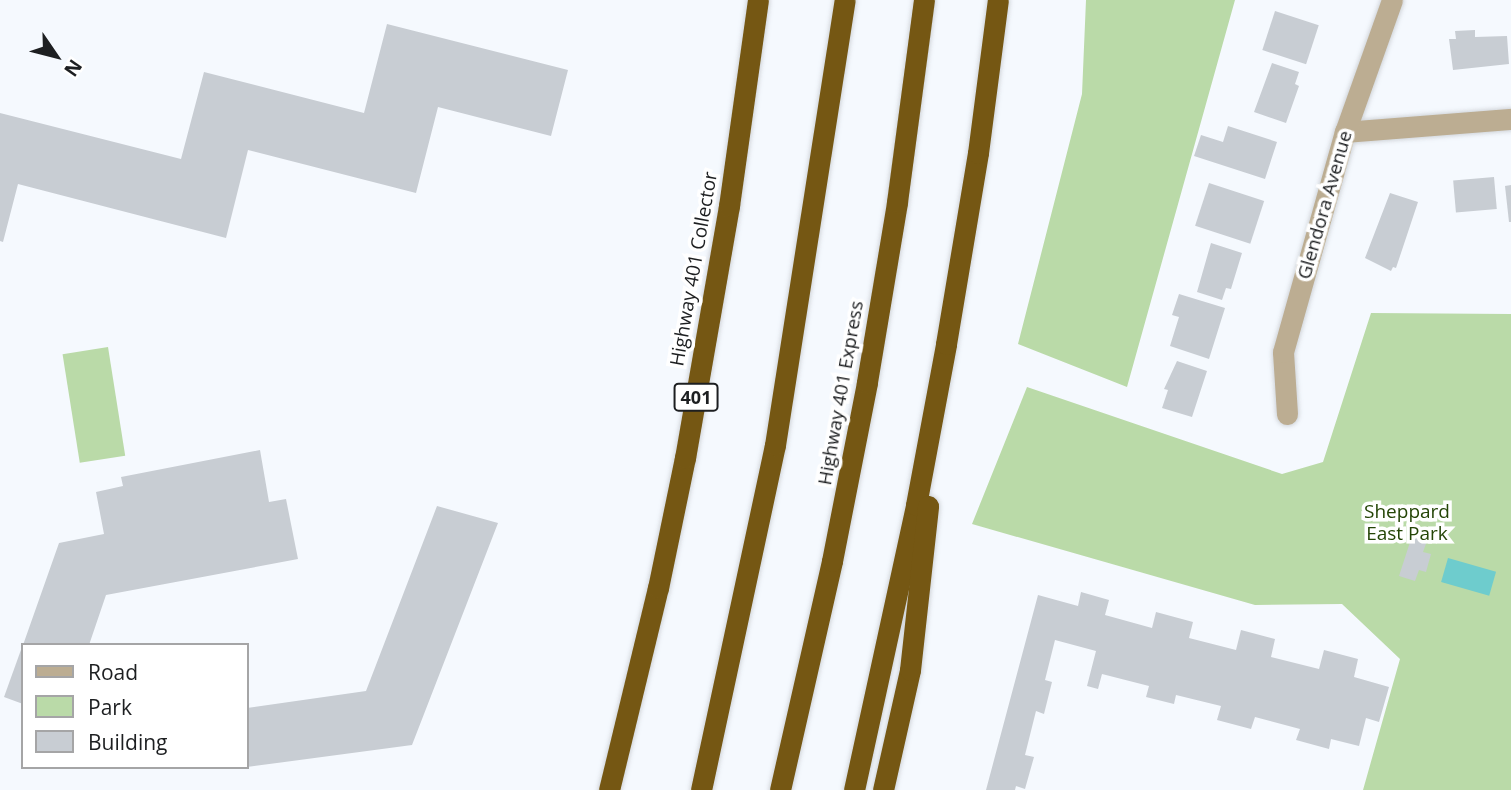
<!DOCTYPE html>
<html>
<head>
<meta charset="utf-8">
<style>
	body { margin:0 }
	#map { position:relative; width:1511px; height:790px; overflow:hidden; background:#f5f9fe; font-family:"Open Sans",sans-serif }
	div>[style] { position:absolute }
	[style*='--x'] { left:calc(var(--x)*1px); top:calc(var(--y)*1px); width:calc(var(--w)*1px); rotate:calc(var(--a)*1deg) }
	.green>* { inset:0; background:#badaa8; transform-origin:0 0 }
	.water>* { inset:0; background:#6ecccd; transform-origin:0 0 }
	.building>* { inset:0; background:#c8cdd3; transform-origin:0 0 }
	.roads { filter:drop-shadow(0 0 2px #d2d6db) drop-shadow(0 0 2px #d2d6db) }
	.minor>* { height:21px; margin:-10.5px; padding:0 10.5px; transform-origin:10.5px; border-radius:10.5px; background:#bcad92 }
	.highway>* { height:21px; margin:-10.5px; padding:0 10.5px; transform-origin:10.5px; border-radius:10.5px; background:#755713 }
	span { translate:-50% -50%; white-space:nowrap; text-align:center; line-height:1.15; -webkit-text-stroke:7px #fff; paint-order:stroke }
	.shield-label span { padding:2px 5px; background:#fff; border:2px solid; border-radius:5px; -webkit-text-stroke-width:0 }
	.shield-label { font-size:18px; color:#1d1f21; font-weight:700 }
	.street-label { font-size:19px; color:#1d1f21 }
	.park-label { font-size:19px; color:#244506 }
	.legend { position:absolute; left:21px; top:643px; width:228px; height:126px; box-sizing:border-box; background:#fff; border:2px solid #a5a5a6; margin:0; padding:9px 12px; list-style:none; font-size:21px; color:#1d1f21 }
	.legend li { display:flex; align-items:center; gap:14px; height:35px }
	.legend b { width:35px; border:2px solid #a5a5a6 }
	.north { position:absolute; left:21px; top:21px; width:70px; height:70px; -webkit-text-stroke:5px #fff; paint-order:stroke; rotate:125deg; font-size:19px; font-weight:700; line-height:28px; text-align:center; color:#1d1f21 }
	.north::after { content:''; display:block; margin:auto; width:24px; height:32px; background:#1d1f21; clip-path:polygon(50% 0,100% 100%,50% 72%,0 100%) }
</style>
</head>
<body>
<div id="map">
	<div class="green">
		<div style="clip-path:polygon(1086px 0,1235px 0,1127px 387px,1018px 344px,1082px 94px)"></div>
		<div style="clip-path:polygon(1371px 313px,1511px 314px,1511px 790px,1363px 790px,1400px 659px,1342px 604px,1255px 605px,972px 524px,1027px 387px,1282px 474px,1323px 462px)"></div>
		<div style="left:108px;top:347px;width:110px;height:46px;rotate:81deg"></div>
	</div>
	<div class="water">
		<div style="left:1448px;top:558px;width:50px;height:25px;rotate:16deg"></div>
	</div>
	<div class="building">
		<div style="left:1275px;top:11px;width:46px;height:41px;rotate:18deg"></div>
		<div style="clip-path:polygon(387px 24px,568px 70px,551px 136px,438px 107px,416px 193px,248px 150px,226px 238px,18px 184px,3px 242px,0 241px,0 113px,181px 159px,204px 72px,364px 113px)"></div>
		<div style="clip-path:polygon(1475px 30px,1475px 37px,1507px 36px,1509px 64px,1453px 70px,1449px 39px,1456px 39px,1455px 31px)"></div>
		<div style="clip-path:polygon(1272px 63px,1299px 72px,1295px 84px,1299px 86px,1286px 123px,1254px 112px)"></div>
		<div style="clip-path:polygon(1228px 126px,1277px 142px,1265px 179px,1194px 156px,1201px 135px,1223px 142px)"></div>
		<div style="left:1494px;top:177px;width:32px;height:41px;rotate:85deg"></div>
		<div style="left:1209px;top:183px;width:58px;height:45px;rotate:18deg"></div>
		<div style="clip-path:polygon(1511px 185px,1511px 222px,1509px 222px,1505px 186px)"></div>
		<div style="clip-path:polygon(1390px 193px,1418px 202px,1396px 268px,1393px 267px,1391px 271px,1365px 258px)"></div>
		<div style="clip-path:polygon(1211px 243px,1242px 253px,1231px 289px,1226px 288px,1222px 300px,1197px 292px)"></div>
		<div style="clip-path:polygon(1179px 294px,1225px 308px,1209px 359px,1170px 346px,1179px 317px,1172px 315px)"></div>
		<div style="clip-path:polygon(1177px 361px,1207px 371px,1192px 417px,1162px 408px,1168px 390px,1164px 389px)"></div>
		<div style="clip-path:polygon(260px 450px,269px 502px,286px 499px,298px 559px,106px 595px,89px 645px,23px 645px,59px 543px,104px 534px,96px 492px,123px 486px,121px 477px)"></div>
		<div style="clip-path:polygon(437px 506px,498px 523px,412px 745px,247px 767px,247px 708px,366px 691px)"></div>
		<div style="clip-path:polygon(1412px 536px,1427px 541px,1423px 552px,1431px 554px,1426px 572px,1419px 570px,1415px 581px,1399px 576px)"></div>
		<div style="clip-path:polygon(1081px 592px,1109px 600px,1105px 615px,1152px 628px,1156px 612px,1193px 622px,1189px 638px,1236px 650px,1241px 630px,1275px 639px,1271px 657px,1319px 669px,1324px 650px,1358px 659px,1354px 677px,1389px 687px,1379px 722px,1366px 718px,1359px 746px,1331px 739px,1329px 749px,1296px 740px,1300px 729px,1255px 717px,1251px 729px,1217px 720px,1221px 706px,1176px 695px,1174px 704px,1146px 697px,1149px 686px,1102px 674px,1098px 689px,1087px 686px,1096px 651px,1055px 640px,1045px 680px,1052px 682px,1044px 714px,1036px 711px,1025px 755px,1034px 757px,1025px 789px,1016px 786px,1015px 790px,986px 790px,1038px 595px,1078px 606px)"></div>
		<div style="clip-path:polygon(22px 647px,23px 647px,23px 704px,4px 697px)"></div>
	</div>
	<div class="roads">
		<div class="minor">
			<div style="--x:1345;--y:132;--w:167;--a:-4.5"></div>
			<div style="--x:1287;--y:414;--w:62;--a:-93.7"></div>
			<div style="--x:1283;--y:352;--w:229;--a:-74.3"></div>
			<div style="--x:1345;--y:132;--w:140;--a:-70.4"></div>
		</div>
		<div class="highway">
			<div style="--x:609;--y:790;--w:208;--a:-76.4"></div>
			<div style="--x:658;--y:588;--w:133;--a:-78.3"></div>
			<div style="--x:685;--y:458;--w:256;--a:-80.1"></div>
			<div style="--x:729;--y:206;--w:208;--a:-82"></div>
			<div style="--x:701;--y:790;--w:353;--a:-77.9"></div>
			<div style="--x:775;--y:445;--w:450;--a:-81.1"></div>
			<div style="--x:780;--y:790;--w:235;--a:-77.2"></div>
			<div style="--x:832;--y:561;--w:182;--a:-78.9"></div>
			<div style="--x:867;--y:382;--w:182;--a:-80.5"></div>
			<div style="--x:897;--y:202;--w:204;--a:-82.4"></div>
			<div style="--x:854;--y:790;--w:292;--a:-77.7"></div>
			<div style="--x:916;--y:505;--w:164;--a:-79.4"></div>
			<div style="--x:946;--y:344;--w:194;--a:-80.5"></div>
			<div style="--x:978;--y:153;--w:154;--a:-82.6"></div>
			<div style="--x:883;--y:790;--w:123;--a:-77.3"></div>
			<div style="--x:910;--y:670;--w:165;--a:-83.7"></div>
		</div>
	</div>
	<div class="shield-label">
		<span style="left:696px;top:397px">401</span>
	</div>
	<div class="street-label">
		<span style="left:1325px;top:205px;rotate:-74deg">Glendora Avenue</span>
		<span style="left:694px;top:269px;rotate:-80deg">Highway 401 Collector</span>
		<span style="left:841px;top:393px;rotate:-80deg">Highway 401 Express</span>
	</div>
	<div class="park-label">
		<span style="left:1407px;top:523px">Sheppard<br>East Park</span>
	</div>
	<ul class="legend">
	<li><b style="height:9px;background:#bcad92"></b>Road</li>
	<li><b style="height:19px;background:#badaa8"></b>Park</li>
	<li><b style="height:19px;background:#c8cdd3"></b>Building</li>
	</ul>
	<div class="north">N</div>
</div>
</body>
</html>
